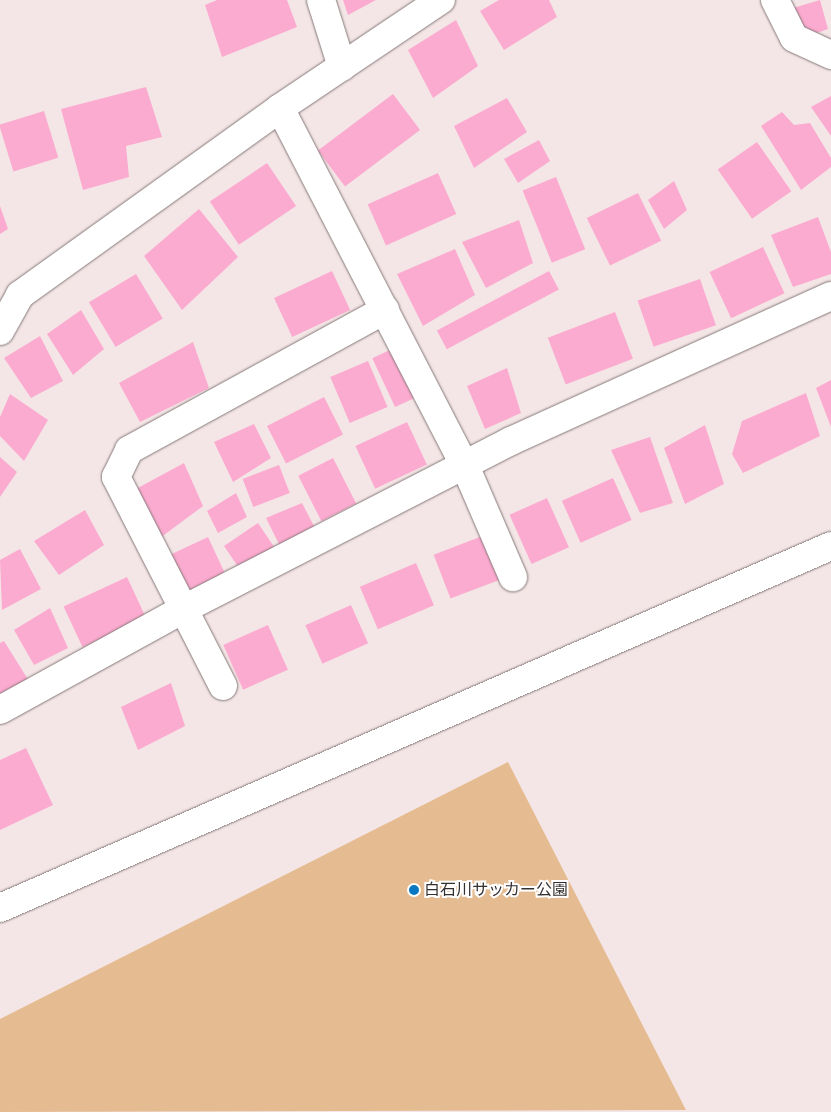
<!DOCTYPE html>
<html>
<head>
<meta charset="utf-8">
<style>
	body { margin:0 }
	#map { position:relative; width:831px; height:1112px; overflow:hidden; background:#f4e6e6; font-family:"Roboto Condensed","Noto Sans JP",sans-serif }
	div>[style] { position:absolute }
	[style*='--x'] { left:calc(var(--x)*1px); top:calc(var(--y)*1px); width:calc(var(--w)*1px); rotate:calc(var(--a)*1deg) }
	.green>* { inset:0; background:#e5bc91 }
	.building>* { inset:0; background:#fcabd0; transform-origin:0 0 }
	.roads { filter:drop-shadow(0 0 1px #857878) drop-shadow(0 0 1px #857878) }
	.minor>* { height:28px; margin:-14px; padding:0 14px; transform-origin:14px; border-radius:14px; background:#fff }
	.dots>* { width:14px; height:14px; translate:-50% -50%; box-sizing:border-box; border:2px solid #fff; border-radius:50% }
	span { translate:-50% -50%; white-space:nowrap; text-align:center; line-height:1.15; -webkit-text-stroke:4px #fff; paint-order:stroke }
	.poi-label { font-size:16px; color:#353030 }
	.left { translate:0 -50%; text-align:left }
</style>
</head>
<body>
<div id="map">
	<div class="green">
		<div style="clip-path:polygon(508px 762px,686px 1110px,0 1112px,0 1019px)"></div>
	</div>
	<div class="building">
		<div style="clip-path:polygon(217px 0,287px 0,297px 27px,222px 57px,205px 5px)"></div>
		<div style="clip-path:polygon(343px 0,376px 0,348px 15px)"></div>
		<div style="clip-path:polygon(499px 0,549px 0,557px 17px,504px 50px,480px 11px)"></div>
		<div style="clip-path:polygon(820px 0,828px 29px,806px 37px,793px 8px)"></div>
		<div style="clip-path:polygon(456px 20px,478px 66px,433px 98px,408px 50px)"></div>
		<div style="clip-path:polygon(146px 87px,162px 137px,126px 146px,129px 177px,83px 190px,61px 109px)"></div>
		<div style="left:393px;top:94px;width:45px;height:94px;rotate:53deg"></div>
		<div style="clip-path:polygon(831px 96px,831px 136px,811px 107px)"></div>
		<div style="clip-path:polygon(507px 98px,527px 132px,474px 168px,454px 126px)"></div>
		<div style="left:44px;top:111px;width:49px;height:47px;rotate:73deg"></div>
		<div style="clip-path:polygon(782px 112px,794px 125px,810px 123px,831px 158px,831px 167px,801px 190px,761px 126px)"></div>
		<div style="clip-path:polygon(539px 140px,550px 161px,518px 183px,504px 159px)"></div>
		<div style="left:757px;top:142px;width:60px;height:48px;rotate:55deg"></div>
		<div style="left:267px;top:163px;width:52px;height:69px;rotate:56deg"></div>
		<div style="left:438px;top:173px;width:45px;height:77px;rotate:66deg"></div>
		<div style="left:556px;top:177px;width:78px;height:36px;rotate:68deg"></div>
		<div style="clip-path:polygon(674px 181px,687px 210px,664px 229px,648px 200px)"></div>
		<div style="left:638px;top:193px;width:53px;height:57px;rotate:64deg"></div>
		<div style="clip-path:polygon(0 206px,8px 229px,0 234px)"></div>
		<div style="clip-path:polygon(199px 209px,238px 257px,182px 310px,144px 256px)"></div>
		<div style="clip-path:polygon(818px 217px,831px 252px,831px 274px,793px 287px,771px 235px)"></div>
		<div style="clip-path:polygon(519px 220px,533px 263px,486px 288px,462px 242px)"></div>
		<div style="left:763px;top:247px;width:51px;height:59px;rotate:65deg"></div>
		<div style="clip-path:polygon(455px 249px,475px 295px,423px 326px,397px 274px)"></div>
		<div style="left:332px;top:271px;width:43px;height:64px;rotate:65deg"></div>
		<div style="left:549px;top:271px;width:21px;height:127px;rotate:62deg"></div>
		<div style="left:136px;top:274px;width:52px;height:55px;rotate:59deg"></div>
		<div style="left:700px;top:279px;width:49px;height:66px;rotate:71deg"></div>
		<div style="clip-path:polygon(81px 310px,104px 349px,73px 375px,47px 334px)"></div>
		<div style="left:615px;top:312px;width:50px;height:72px;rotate:69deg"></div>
		<div style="clip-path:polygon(40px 336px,63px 381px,31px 398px,4px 358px)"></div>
		<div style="clip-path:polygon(193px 342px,209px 388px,140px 422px,119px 383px)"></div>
		<div style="left:394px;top:348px;width:54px;height:24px;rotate:65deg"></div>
		<div style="left:368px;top:361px;width:50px;height:41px;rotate:67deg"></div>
		<div style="clip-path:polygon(507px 368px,521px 413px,485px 429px,467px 386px)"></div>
		<div style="clip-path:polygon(831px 380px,831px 427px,816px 388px)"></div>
		<div style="clip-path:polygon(806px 393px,820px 436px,743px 473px,732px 454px,742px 421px)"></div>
		<div style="clip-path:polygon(10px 394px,48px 420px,24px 461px,0 436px,0 417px)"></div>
		<div style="left:324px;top:397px;width:42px;height:64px;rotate:63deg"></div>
		<div style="left:407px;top:422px;width:47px;height:57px;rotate:65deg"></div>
		<div style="clip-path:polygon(254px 424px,271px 458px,233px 482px,214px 442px)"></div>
		<div style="clip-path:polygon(705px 425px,724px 484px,685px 504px,664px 448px)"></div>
		<div style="clip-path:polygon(650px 437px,673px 503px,640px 513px,611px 450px)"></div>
		<div style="clip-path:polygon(0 457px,17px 472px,0 497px)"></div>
		<div style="left:333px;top:458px;width:51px;height:39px;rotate:63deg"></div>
		<div style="clip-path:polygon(184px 463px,203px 506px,160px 538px,134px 490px)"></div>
		<div style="left:279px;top:465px;width:30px;height:39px;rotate:69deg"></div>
		<div style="left:613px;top:478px;width:46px;height:56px;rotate:66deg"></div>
		<div style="clip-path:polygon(236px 493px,247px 517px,218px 533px,207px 511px)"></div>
		<div style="left:547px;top:498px;width:54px;height:41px;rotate:66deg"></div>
		<div style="clip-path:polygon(302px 503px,317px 532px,280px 546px,266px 518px)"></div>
		<div style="clip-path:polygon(85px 510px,104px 545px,59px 575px,34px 541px)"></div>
		<div style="left:258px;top:523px;width:32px;height:41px;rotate:56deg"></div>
		<div style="left:485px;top:535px;width:47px;height:55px;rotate:69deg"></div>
		<div style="left:208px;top:537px;width:40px;height:43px;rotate:65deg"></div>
		<div style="clip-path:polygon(20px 549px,41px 589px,2px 610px,0 560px)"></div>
		<div style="left:416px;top:563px;width:46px;height:61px;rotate:67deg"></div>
		<div style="left:127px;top:577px;width:45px;height:70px;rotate:65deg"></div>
		<div style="left:351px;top:605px;width:42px;height:50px;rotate:66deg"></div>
		<div style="clip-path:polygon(50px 608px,68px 648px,34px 665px,14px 630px)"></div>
		<div style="left:268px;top:625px;width:49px;height:49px;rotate:66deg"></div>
		<div style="clip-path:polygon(4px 641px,29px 681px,0 698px,0 643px)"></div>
		<div style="clip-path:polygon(171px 683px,185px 726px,138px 750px,121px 707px)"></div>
		<div style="clip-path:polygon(26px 748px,53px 805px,0 830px,0 760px)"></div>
	</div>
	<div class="roads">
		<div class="minor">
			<div style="--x:321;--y:0;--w:70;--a:72.6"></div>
			<div style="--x:775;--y:0;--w:42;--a:63.4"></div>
			<div style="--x:794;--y:38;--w:41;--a:24.7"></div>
			<div style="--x:280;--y:108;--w:405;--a:62.7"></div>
			<div style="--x:466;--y:468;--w:119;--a:66.7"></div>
			<div style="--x:0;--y:331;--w:41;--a:-60.9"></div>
			<div style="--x:20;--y:295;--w:320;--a:-35.7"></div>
			<div style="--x:280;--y:108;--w:194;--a:-33.9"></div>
			<div style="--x:223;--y:686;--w:235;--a:-117.1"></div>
			<div style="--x:116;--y:477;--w:30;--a:-64"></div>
			<div style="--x:129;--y:450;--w:292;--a:-28.7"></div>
			<div style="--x:0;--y:710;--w:208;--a:-28.8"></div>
			<div style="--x:182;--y:610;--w:370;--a:-27.2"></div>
			<div style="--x:511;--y:441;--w:351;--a:-24.4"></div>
			<div style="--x:0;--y:908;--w:906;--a:-23.54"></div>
		</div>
	</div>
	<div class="dots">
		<div style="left:414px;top:890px;background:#0677c1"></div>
	</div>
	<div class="poi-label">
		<span class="left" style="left:424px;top:890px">白石川サッカー公園</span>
	</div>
</div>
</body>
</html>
